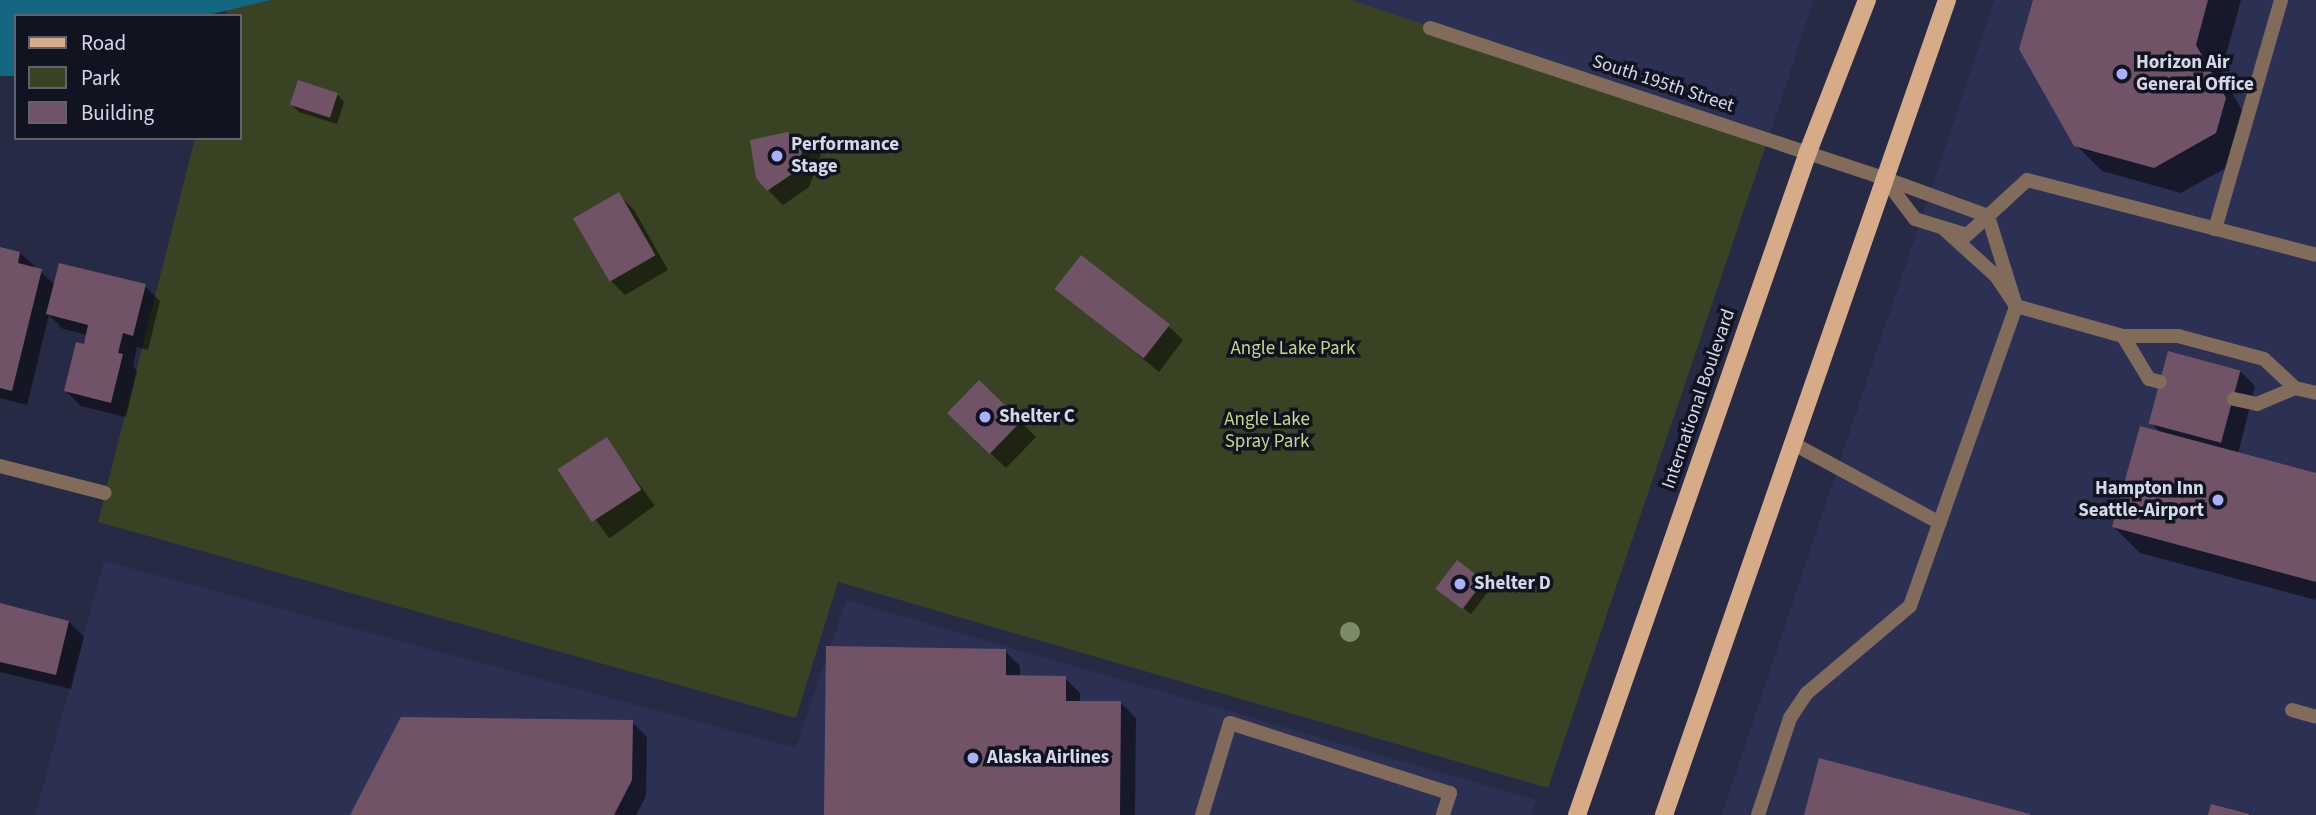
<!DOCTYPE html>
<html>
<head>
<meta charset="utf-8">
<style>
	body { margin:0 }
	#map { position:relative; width:2316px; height:815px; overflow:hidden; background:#262a45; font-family:"Source Sans 3",sans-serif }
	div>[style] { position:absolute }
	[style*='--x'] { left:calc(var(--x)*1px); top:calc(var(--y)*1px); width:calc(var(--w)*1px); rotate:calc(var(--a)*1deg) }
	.built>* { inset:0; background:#2c3052 }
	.green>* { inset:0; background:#394223 }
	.water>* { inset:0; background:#136780 }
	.shadow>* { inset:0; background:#0007; transform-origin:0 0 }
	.building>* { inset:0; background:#705367; transform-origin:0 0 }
	.lane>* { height:14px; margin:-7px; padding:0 7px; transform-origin:7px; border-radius:7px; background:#816c5b }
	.street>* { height:14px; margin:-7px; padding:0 7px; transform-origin:7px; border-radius:7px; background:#816c5b }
	.primary>* { height:18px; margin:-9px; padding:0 9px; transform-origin:9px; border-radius:9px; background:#d7ab87 }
	.trees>* { width:20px; height:20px; margin:-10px; border-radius:50%; background:#7d8b68 }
	.dots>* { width:19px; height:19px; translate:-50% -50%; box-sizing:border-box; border:4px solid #121320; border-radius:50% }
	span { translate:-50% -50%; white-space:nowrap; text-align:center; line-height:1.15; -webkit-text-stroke:7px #121320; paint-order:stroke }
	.poi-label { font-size:19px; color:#d4d8ea; font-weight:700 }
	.left { translate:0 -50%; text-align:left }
	.right { translate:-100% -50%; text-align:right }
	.street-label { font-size:19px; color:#d4d8ea }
	.park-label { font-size:19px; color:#c4db85 }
	.legend { position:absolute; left:14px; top:14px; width:228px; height:126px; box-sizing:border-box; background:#121320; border:2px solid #606271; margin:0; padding:9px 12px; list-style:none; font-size:21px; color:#d4d8ea }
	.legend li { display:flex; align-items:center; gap:14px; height:35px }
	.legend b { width:35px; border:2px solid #606271 }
</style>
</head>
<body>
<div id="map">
	<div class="built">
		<div style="clip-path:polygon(1351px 0,1814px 0,1768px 139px)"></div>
		<div style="clip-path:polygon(1994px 0,2316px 0,2316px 815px,1722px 815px)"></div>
		<div style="clip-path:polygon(104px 561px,796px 748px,846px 600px,1536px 800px,1531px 815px,35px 815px)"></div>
	</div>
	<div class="green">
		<div style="clip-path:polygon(271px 0,1351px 0,1768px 139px,1548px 788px,838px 582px,796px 718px,98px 522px,195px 138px,240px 138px,240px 16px,226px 16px,227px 10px)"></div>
	</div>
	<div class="water">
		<div style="clip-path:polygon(0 0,271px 0,204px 16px,16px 16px,16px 76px,0 76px)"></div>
	</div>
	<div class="shadow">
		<div style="clip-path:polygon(2035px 0,2241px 0,2221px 73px,2251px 126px,2242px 159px,2181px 193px,2102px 171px,2076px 145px)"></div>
		<div style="clip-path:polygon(337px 94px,344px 102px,337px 124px,299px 112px,292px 105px)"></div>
		<div style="clip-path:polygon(806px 139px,821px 154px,809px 187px,783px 205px,768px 190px)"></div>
		<div style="clip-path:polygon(619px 195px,634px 210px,668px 270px,625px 295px,610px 280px)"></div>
		<div style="clip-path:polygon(0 248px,20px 253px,55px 285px,145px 286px,160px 301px,148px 350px,137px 347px,133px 366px,137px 371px,126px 417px,81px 406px,66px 391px,88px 335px,63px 329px,49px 315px,27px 405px,0 398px)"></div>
		<div style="clip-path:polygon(1057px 289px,1168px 326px,1183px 340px,1159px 372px)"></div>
		<div style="clip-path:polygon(2240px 371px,2255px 386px,2238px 454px,2316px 475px,2316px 600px,2140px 553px,2114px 527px,2161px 433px,2152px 424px)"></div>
		<div style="clip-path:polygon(1021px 422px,1036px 437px,1006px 468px,964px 428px)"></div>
		<div style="left:607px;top:440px;width:81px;height:56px;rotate:54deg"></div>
		<div style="clip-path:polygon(1458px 562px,1490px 589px,1471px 614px,1445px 595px)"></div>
		<div style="clip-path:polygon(0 605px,69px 622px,84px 637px,71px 689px,0 672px)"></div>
		<div style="clip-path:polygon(1005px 651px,1020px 666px,1020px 677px,1065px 678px,1080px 693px,1080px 703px,1121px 703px,1136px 718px,1135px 815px,826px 815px)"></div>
		<div style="clip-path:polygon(632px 722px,647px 737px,646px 796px,636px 815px,352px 815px)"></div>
	</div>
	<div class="building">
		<div style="clip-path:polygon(2033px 0,2208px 0,2196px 45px,2226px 98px,2216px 133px,2154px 168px,2074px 146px,2019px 49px)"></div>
		<div style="left:298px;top:80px;width:42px;height:26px;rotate:18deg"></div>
		<div style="clip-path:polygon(787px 132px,807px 138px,795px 172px,767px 191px,756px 178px,750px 140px)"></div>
		<div style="left:619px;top:192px;width:73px;height:53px;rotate:60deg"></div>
		<div style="clip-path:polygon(0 247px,20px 252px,18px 263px,42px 269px,12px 391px,0 388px)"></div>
		<div style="left:1081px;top:255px;width:113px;height:43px;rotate:38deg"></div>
		<div style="clip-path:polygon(59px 263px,146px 284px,133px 336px,123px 333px,118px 353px,123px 354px,111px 403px,64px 391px,76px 342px,84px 344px,88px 325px,46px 314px)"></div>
		<div style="left:2168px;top:351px;width:75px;height:75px;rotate:15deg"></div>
		<div style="left:979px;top:380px;width:59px;height:46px;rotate:44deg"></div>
		<div style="clip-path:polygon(2140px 426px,2316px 473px,2316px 582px,2112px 527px)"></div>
		<div style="left:607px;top:437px;width:63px;height:59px;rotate:57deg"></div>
		<div style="left:1457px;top:560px;width:34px;height:36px;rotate:37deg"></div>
		<div style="clip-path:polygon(0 603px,69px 621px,56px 675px,0 662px)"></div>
		<div style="clip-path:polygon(826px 646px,1006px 649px,1006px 675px,1066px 676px,1066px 701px,1121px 701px,1120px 815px,824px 815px)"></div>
		<div style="clip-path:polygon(401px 717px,633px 720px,632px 780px,614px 815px,350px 815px)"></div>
		<div style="clip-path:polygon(1819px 758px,2030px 814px,2030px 815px,1804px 815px)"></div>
		<div style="clip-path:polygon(2211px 804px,2249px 814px,2249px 815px,2208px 815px)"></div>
	</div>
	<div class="lane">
		<div style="--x:1943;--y:228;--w:72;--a:42.2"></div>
		<div style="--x:1996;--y:276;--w:36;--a:56"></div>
		<div style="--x:2016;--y:306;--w:111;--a:15.7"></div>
		<div style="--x:2123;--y:336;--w:55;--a:0"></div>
		<div style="--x:2178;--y:336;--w:89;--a:15"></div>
		<div style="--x:2264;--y:359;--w:42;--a:43.1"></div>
		<div style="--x:2295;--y:388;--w:22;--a:13"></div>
		<div style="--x:2215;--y:229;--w:238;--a:-73.9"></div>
		<div style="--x:2123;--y:336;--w:50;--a:58.8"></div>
		<div style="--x:2149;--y:379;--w:11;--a:15"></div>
		<div style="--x:2234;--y:399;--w:24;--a:12"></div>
		<div style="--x:2257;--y:404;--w:41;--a:-22.8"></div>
		<div style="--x:1792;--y:443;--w:168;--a:28.4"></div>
		<div style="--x:2292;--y:710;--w:25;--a:16"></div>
		<div style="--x:1202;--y:815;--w:96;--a:-73.1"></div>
		<div style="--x:1230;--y:723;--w:231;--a:17.7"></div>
		<div style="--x:1450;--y:793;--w:23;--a:108"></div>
		<div style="--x:1758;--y:815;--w:102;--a:-71.7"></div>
		<div style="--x:1790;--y:718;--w:30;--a:-56"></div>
		<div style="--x:1807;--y:693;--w:135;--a:-40.2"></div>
		<div style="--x:1910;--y:606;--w:318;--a:-70.5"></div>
		<div style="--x:2016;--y:306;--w:94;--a:-107.3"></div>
		<div style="--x:1988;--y:216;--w:53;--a:-42.7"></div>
		<div style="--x:2027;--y:180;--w:299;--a:14.5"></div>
	</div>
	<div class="street">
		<div style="--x:1430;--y:28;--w:478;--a:18.3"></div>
		<div style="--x:1884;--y:178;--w:111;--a:20.1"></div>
		<div style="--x:1988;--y:216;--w:28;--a:138"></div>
		<div style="--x:1967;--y:235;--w:54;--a:-162.9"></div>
		<div style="--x:1915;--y:219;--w:51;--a:-127.1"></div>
		<div style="--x:0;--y:466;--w:108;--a:14.4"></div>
	</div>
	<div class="primary">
		<div style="--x:1577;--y:815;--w:702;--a:-70.79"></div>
		<div style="--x:1808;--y:152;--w:163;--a:-68.8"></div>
		<div style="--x:1664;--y:815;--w:863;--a:-70.85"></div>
	</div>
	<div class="trees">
		<div style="left:1350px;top:632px"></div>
	</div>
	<div class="dots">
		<div style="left:2122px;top:74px;background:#a9b0fc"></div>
		<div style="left:777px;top:156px;background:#a9b0fc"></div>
		<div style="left:985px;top:417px;background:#a9b0fc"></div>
		<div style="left:2218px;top:500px;background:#a9b0fc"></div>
		<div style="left:1460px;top:584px;background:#a9b0fc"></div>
		<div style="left:973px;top:758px;background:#a9b0fc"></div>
	</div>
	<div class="poi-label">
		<span class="left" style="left:2136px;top:74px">Horizon Air<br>General Office</span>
		<span class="left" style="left:791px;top:156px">Performance<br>Stage</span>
		<span class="left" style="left:999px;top:417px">Shelter C</span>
		<span class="right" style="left:2204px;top:500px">Hampton Inn<br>Seattle-Airport</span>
		<span class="left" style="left:1474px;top:584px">Shelter D</span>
		<span class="left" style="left:987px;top:758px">Alaska Airlines</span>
	</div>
	<div class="street-label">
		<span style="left:1663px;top:84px;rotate:18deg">South 195th Street</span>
		<span style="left:1699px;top:399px;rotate:-71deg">International Boulevard</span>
	</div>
	<div class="park-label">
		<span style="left:1293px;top:349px">Angle Lake Park</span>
		<span style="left:1267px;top:431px">Angle Lake<br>Spray Park</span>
	</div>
	<ul class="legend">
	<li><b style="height:9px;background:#d7ab87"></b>Road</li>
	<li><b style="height:19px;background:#394223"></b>Park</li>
	<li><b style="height:19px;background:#705367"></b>Building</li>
	</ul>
</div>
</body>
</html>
